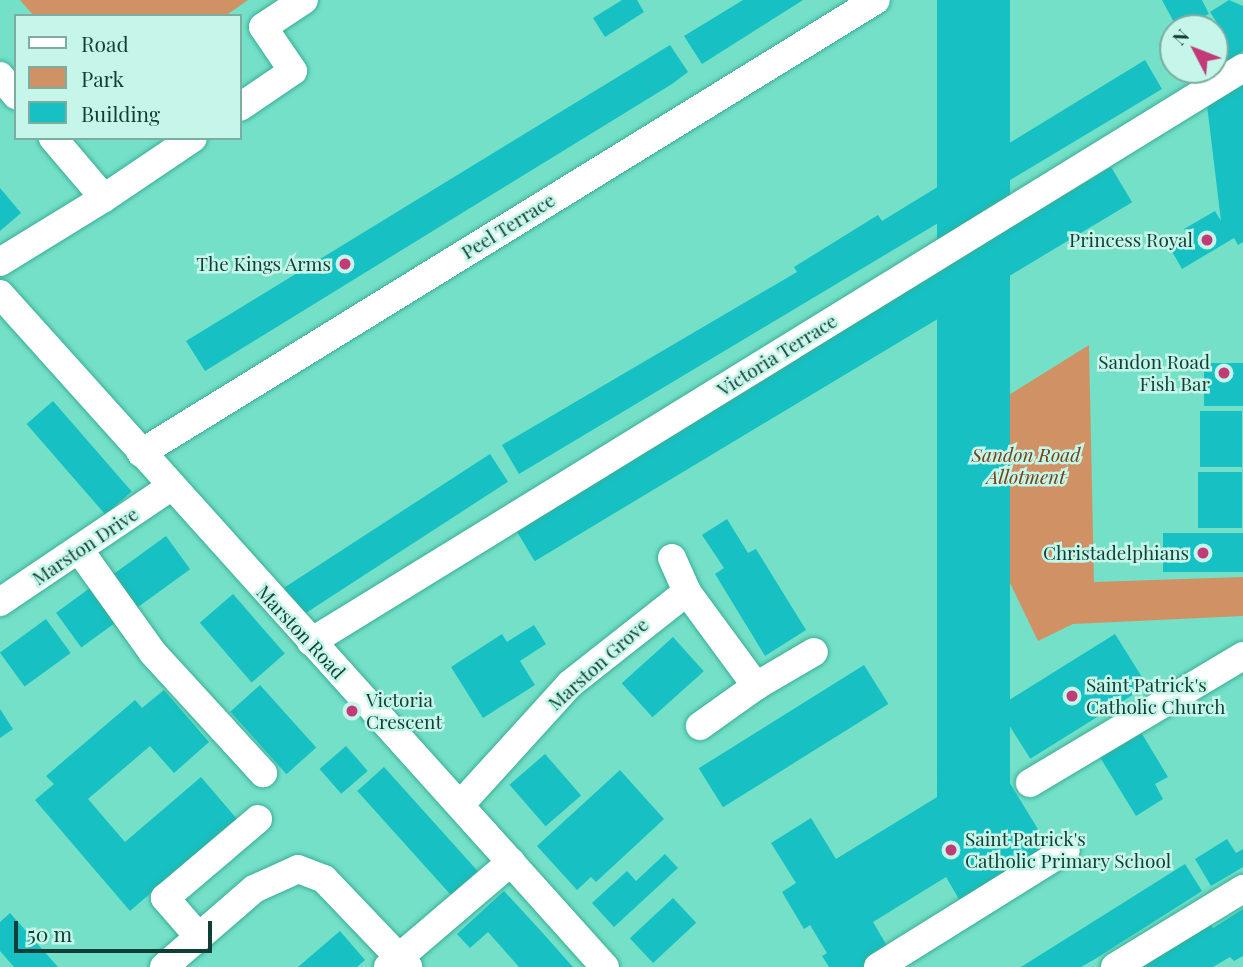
<!DOCTYPE html>
<html>
<head>
<meta charset="utf-8">
<style>
	body { margin:0 }
	#map { position:relative; width:1243px; height:967px; overflow:hidden; background:#74e0c8; font-family:"Playfair Display",serif }
	div>[style] { position:absolute }
	[style*='--x'] { left:calc(var(--x)*1px); top:calc(var(--y)*1px); width:calc(var(--w)*1px); rotate:calc(var(--a)*1deg) }
	.green>* { inset:0; background:#d09264 }
	.building>* { inset:0; background:#16c0c3; transform-origin:0 0 }
	.roads { filter:drop-shadow(0 0 2px #3aac95) drop-shadow(0 0 2px #3aac95) }
	.minor>* { height:28px; margin:-14px; padding:0 14px; transform-origin:14px; border-radius:14px; background:#fff }
	.dots>* { width:19px; height:19px; translate:-50% -50%; box-sizing:border-box; border:4px solid #c5f6e9; border-radius:50% }
	span { translate:-50% -50%; white-space:nowrap; text-align:center; line-height:1.15; -webkit-text-stroke:5px #c5f6e9; paint-order:stroke }
	.street-label { font-size:19px; color:#0f3f36 }
	.poi-label { font-size:19px; color:#0f3f36 }
	.right { translate:-100% -50%; text-align:right }
	.left { translate:0 -50%; text-align:left }
	.park-label { font-size:19px; color:#744013; font-style:italic }
	.legend { position:absolute; left:14px; top:14px; width:228px; height:126px; box-sizing:border-box; background:#c5f6e9; border:2px solid #7cada1; margin:0; padding:9px 12px; list-style:none; font-size:21px; color:#0f3f36 }
	.legend li { display:flex; align-items:center; gap:14px; height:35px }
	.legend b { width:35px; border:2px solid #7cada1 }
	.north { position:absolute; left:1159px; top:14px; width:70px; height:70px; box-sizing:border-box; background:#c5f6e9; border:2px solid #7cada1; border-radius:50%; rotate:312deg; font-size:19px; font-weight:700; line-height:28px; text-align:center; color:#0f3f36 }
	.north::after { content:''; display:block; margin:auto; width:24px; height:32px; background:#c23a77; clip-path:polygon(50% 0,100% 100%,50% 72%,0 100%) }
	.scale { position:absolute; left:14px; top:921px; width:198px; height:32px; box-sizing:border-box; border:4px solid #0f3f36; border-top:0; padding-left:9px; font-size:21px; line-height:24px; white-space:nowrap; color:#0f3f36; -webkit-text-stroke:5px #c5f6e9; paint-order:stroke }
</style>
</head>
<body>
<div id="map">
	<div class="green">
		<div style="clip-path:polygon(20px 0,248px 0,225px 16px,34px 16px)"></div>
		<div style="clip-path:polygon(1089px 345px,1094px 582px,1243px 577px,1243px 616px,1073px 624px,1038px 641px,940px 438px)"></div>
	</div>
	<div class="building">
		<div style="clip-path:polygon(622px 0,637px 0,644px 12px,605px 37px,593px 18px)"></div>
		<div style="clip-path:polygon(743px 0,803px 0,702px 64px,684px 36px)"></div>
		<div style="left:937px;top:0;width:73px;height:850px"></div>
		<div style="clip-path:polygon(1162px 0,1202px 0,1209px 14px,1177px 28px)"></div>
		<div style="clip-path:polygon(1229px 0,1243px 6px,1243px 51px,1215px 68px,1215px 44px,1226px 37px,1210px 12px)"></div>
		<div style="clip-path:polygon(670px 45px,688px 72px,672px 84px,205px 371px,186px 341px)"></div>
		<div style="clip-path:polygon(1145px 60px,1162px 89px,519px 474px,502px 445px,797px 272px,794px 267px,878px 215px,882px 221px)"></div>
		<div style="clip-path:polygon(1243px 84px,1243px 242px,1238px 245px,1234px 238px,1182px 269px,1170px 248px,1189px 237px,1184px 229px,1215px 211px,1221px 221px,1207px 105px)"></div>
		<div style="left:1111px;top:167px;width:41px;height:697px;rotate:59deg"></div>
		<div style="clip-path:polygon(0 188px,21px 213px,0 231px)"></div>
		<div style="left:1204px;top:363px;width:39px;height:43px"></div>
		<div style="left:53px;top:401px;width:120px;height:35px;rotate:49deg"></div>
		<div style="left:1200px;top:411px;width:42px;height:56px"></div>
		<div style="left:490px;top:454px;width:33px;height:246px;rotate:57deg"></div>
		<div style="left:1198px;top:472px;width:44px;height:56px"></div>
		<div style="clip-path:polygon(727px 519px,748px 553px,756px 549px,806px 630px,765px 656px,715px 574px,724px 568px,702px 535px)"></div>
		<div style="left:1163px;top:533px;width:80px;height:39px"></div>
		<div style="left:166px;top:536px;width:41px;height:66px;rotate:54deg"></div>
		<div style="left:90px;top:588px;width:43px;height:42px;rotate:54deg"></div>
		<div style="left:233px;top:594px;width:79px;height:44px;rotate:49deg"></div>
		<div style="left:46px;top:619px;width:42px;height:57px;rotate:54deg"></div>
		<div style="clip-path:polygon(534px 625px,546px 644px,520px 661px,535px 685px,483px 718px,451px 667px,502px 634px,507px 642px)"></div>
		<div style="left:1115px;top:634px;width:61px;height:138px;rotate:58deg"></div>
		<div style="left:673px;top:637px;width:46px;height:69px;rotate:48deg"></div>
		<div style="left:864px;top:665px;width:46px;height:195px;rotate:58deg"></div>
		<div style="left:260px;top:685px;width:84px;height:40px;rotate:48deg"></div>
		<div style="clip-path:polygon(164px 690px,209px 742px,174px 773px,150px 746px,88px 799px,125px 842px,201px 777px,237px 819px,130px 911px,35px 800px,54px 784px,46px 776px,135px 700px,142px 708px)"></div>
		<div style="clip-path:polygon(0 709px,13px 729px,0 738px)"></div>
		<div style="clip-path:polygon(1139px 729px,1168px 777px,1155px 784px,1163px 799px,1136px 816px,1098px 754px)"></div>
		<div style="left:346px;top:746px;width:33px;height:35px;rotate:49deg"></div>
		<div style="clip-path:polygon(987px 746px,1055px 857px,966px 911px,946px 877px,873px 922px,890px 951px,863px 967px,829px 967px,822px 956px,827px 953px,810px 925px,804px 929px,782px 892px,796px 883px,771px 843px,811px 818px,836px 859px,947px 791px,938px 776px)"></div>
		<div style="left:545px;top:754px;width:55px;height:47px;rotate:49deg"></div>
		<div style="left:384px;top:767px;width:143px;height:36px;rotate:48deg"></div>
		<div style="clip-path:polygon(620px 770px,664px 819px,596px 882px,591px 877px,577px 890px,537px 846px)"></div>
		<div style="clip-path:polygon(1227px 839px,1236px 853px,1243px 849px,1243px 867px,1211px 886px,1195px 859px)"></div>
		<div style="clip-path:polygon(665px 854px,678px 868px,614px 927px,592px 903px,627px 871px,636px 881px)"></div>
		<div style="clip-path:polygon(1185px 864px,1202px 891px,1095px 959px,1081px 967px,1021px 967px)"></div>
		<div style="clip-path:polygon(504px 891px,540px 930px,573px 967px,519px 967px,488px 932px,470px 948px,457px 934px)"></div>
		<div style="left:673px;top:898px;width:34px;height:59px;rotate:47deg"></div>
		<div style="clip-path:polygon(1243px 909px,1243px 956px,1234px 961px,1230px 957px,1213px 967px,1136px 967px,1209px 922px,1213px 928px)"></div>
		<div style="clip-path:polygon(10px 913px,58px 967px,14px 967px,0 951px,0 922px)"></div>
		<div style="clip-path:polygon(340px 931px,365px 960px,357px 967px,298px 967px)"></div>
	</div>
	<div class="roads">
		<div class="minor">
			<div style="--x:0;--y:76;--w:25;--a:50"></div>
			<div style="--x:240;--y:107;--w:64;--a:-34.2"></div>
			<div style="--x:293;--y:71;--w:53;--a:-124.3"></div>
			<div style="--x:263;--y:27;--w:49;--a:-33.4"></div>
			<div style="--x:104;--y:198;--w:107;--a:-34"></div>
			<div style="--x:0;--y:262;--w:122;--a:-31.6"></div>
			<div style="--x:104;--y:198;--w:79;--a:-130.4"></div>
			<div style="--x:0;--y:294;--w:905;--a:48.05"></div>
			<div style="--x:141;--y:453;--w:863;--a:-31.65"></div>
			<div style="--x:80;--y:551;--w:125;--a:54.4"></div>
			<div style="--x:153;--y:653;--w:163;--a:47.5"></div>
			<div style="--x:672;--y:558;--w:37;--a:66"></div>
			<div style="--x:0;--y:602;--w:204;--a:-34"></div>
			<div style="--x:311;--y:642;--w:1095;--a:-31.63"></div>
			<div style="--x:700;--y:726;--w:69;--a:-35.5"></div>
			<div style="--x:1030;--y:783;--w:248;--a:-30.8"></div>
			<div style="--x:460;--y:805;--w:164;--a:-47.7"></div>
			<div style="--x:570;--y:684;--w:149;--a:-38.2"></div>
			<div style="--x:687;--y:592;--w:117;--a:53.7"></div>
			<div style="--x:756;--y:686;--w:67;--a:-30.4"></div>
			<div style="--x:199;--y:937;--w:52;--a:-131.1"></div>
			<div style="--x:165;--y:898;--w:122;--a:-40.3"></div>
			<div style="--x:164;--y:967;--w:119;--a:-40.9"></div>
			<div style="--x:254;--y:889;--w:48;--a:-24.4"></div>
			<div style="--x:298;--y:869;--w:28;--a:21"></div>
			<div style="--x:324;--y:879;--w:122;--a:46.3"></div>
			<div style="--x:388;--y:967;--w:162;--a:-40.5"></div>
			<div style="--x:878;--y:967;--w:221;--a:-31.9"></div>
			<div style="--x:1115;--y:967;--w:150;--a:-31.4"></div>
		</div>
	</div>
	<div class="dots">
		<div style="left:1207px;top:240px;background:#c23a77"></div>
		<div style="left:345px;top:264px;background:#c23a77"></div>
		<div style="left:1224px;top:373px;background:#c23a77"></div>
		<div style="left:1203px;top:553px;background:#c23a77"></div>
		<div style="left:1072px;top:696px;background:#c23a77"></div>
		<div style="left:352px;top:711px;background:#c23a77"></div>
		<div style="left:951px;top:850px;background:#c23a77"></div>
	</div>
	<div class="street-label">
		<span style="left:508px;top:226px;rotate:-32deg">Peel Terrace</span>
		<span style="left:777px;top:355px;rotate:-32deg">Victoria Terrace</span>
		<span style="left:85px;top:546px;rotate:-34deg">Marston Drive</span>
		<span style="left:301px;top:632px;rotate:47deg">Marston Road</span>
		<span style="left:598px;top:664px;rotate:-42deg">Marston Grove</span>
	</div>
	<div class="poi-label">
		<span class="right" style="left:1193px;top:240px">Princess Royal</span>
		<span class="right" style="left:331px;top:264px">The Kings Arms</span>
		<span class="right" style="left:1210px;top:373px">Sandon Road<br>Fish Bar</span>
		<span class="right" style="left:1189px;top:553px">Christadelphians</span>
		<span class="left" style="left:1086px;top:696px">Saint Patrick's<br>Catholic Church</span>
		<span class="left" style="left:366px;top:711px">Victoria<br>Crescent</span>
		<span class="left" style="left:965px;top:850px">Saint Patrick's<br>Catholic Primary School</span>
	</div>
	<div class="park-label">
		<span style="left:1026px;top:466px">Sandon Road<br>Allotment</span>
	</div>
	<ul class="legend">
	<li><b style="height:9px;background:#fff"></b>Road</li>
	<li><b style="height:19px;background:#d09264"></b>Park</li>
	<li><b style="height:19px;background:#16c0c3"></b>Building</li>
	</ul>
	<div class="north">N</div>
	<div class="scale">50 m</div>
</div>
</body>
</html>
